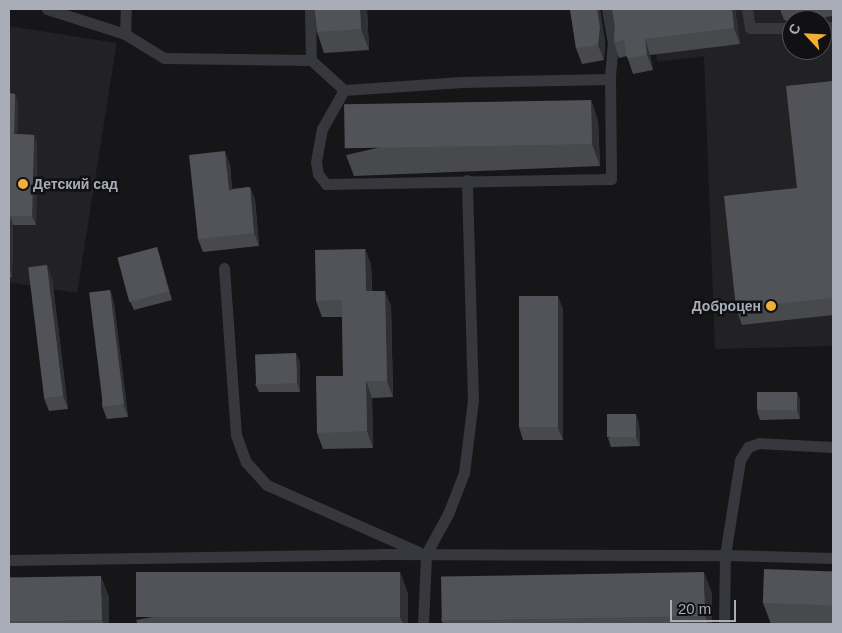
<!DOCTYPE html>
<html>
<head>
<meta charset="utf-8">
<style>
	body { margin:0 }
	#map { position:relative; width:842px; height:633px; overflow:hidden; background:#161618; font-family:Helvetica,sans-serif }
	div>[style] { position:absolute }
	[style*='--x'] { left:calc(var(--x)*1px); top:calc(var(--y)*1px); width:calc(var(--w)*1px); rotate:calc(var(--a)*1deg) }
	.built>* { inset:0; background:#222225; transform-origin:0 0 }
	.lane>* { height:11px; margin:-5.5px; padding:0 5.5px; transform-origin:5.5px; border-radius:5.5px; background:#37383d }
	.wall>* { inset:0; background:#47494d }
	.shaded-wall>* { inset:0; background:#2f3033 }
	.building>* { inset:0; background:#525359; transform-origin:0 0 }
	.dots>* { width:14px; height:14px; translate:-50% -50%; box-sizing:border-box; border:2px solid #111113; border-radius:50% }
	span { translate:-50% -50%; white-space:nowrap; text-align:center; line-height:1.15; -webkit-text-stroke:5px #111113; paint-order:stroke }
	.poi-label { font-size:14px; color:#a8adb8; font-weight:700 }
	.left { translate:0 -50%; text-align:left }
	.right { translate:-100% -50%; text-align:right }
	.frame { position:absolute; inset:0; border:10px solid #a8adb8; pointer-events:none }
	.north { position:absolute; left:782px; top:10px; width:50px; height:50px; box-sizing:border-box; background:#111113; border:1px solid #4d4f55; border-radius:50%; rotate:295deg; font-size:14px; font-weight:700; line-height:20px; text-align:center; color:#a8adb8 }
	.north::after { content:''; display:block; margin:auto; width:18px; height:22px; background:#f2b134; clip-path:polygon(50% 0,100% 100%,50% 72%,0 100%) }
	.scale { position:absolute; left:670px; top:600px; width:66px; height:22px; box-sizing:border-box; border:2px solid #a8adb8; border-top:0; padding-left:6px; font-size:15px; line-height:18px; white-space:nowrap; color:#a8adb8; -webkit-text-stroke:4px #111113; paint-order:stroke }
</style>
</head>
<body>
<div id="map">
	<div class="built">
		<div style="clip-path:polygon(evenodd,650px 9px,833px 9px,833px 346px,715px 349px,704px 56px,657px 62px,650px 9px,792px 20px,822px 20px,822px 50px,792px 50px,792px 20px)"></div>
		<div style="left:9px;top:26px;width:109px;height:253px;rotate:9deg"></div>
	</div>
	<div class="lane">
		<div style="--x:47;--y:9;--w:82;--a:17.8"></div>
		<div style="--x:125;--y:34;--w:46;--a:31.6"></div>
		<div style="--x:164;--y:58;--w:147;--a:0.8"></div>
		<div style="--x:311;--y:60;--w:45;--a:42.3"></div>
		<div style="--x:344;--y:90;--w:118;--a:-3.9"></div>
		<div style="--x:462;--y:82;--w:148;--a:-1.2"></div>
		<div style="--x:610;--y:79;--w:100;--a:89.4"></div>
		<div style="--x:611;--y:179;--w:285;--a:179"></div>
		<div style="--x:326;--y:184;--w:13;--a:-129"></div>
		<div style="--x:318;--y:174;--w:12;--a:-99"></div>
		<div style="--x:316;--y:162;--w:34;--a:-80"></div>
		<div style="--x:322;--y:129;--w:45;--a:-60.6"></div>
		<div style="--x:310;--y:9;--w:51;--a:88.9"></div>
		<div style="--x:607;--y:9;--w:34;--a:80"></div>
		<div style="--x:613;--y:42;--w:37;--a:95"></div>
		<div style="--x:747;--y:9;--w:19;--a:81"></div>
		<div style="--x:750;--y:28;--w:42;--a:0"></div>
		<div style="--x:822;--y:27;--w:11;--a:0"></div>
		<div style="--x:125;--y:34;--w:25;--a:-88"></div>
		<div style="--x:224;--y:268;--w:167;--a:85.9"></div>
		<div style="--x:236;--y:435;--w:29;--a:70"></div>
		<div style="--x:246;--y:462;--w:31;--a:48"></div>
		<div style="--x:267;--y:485;--w:166;--a:23.8"></div>
		<div style="--x:9;--y:560;--w:371;--a:-0.9"></div>
		<div style="--x:380;--y:554;--w:345;--a:0.2"></div>
		<div style="--x:725;--y:555;--w:96;--a:-81"></div>
		<div style="--x:740;--y:460;--w:15;--a:-58"></div>
		<div style="--x:748;--y:447;--w:12;--a:-20"></div>
		<div style="--x:759;--y:443;--w:74;--a:3.1"></div>
		<div style="--x:423;--y:624;--w:70;--a:-87.5"></div>
		<div style="--x:426;--y:554;--w:46;--a:-61.2"></div>
		<div style="--x:448;--y:514;--w:44;--a:-68.7"></div>
		<div style="--x:464;--y:473;--w:74;--a:-83"></div>
		<div style="--x:473;--y:400;--w:220;--a:-91.6"></div>
		<div style="--x:724;--y:624;--w:69;--a:-89.2"></div>
		<div style="--x:725;--y:555;--w:108;--a:1.6"></div>
	</div>
	<div class="wall">
		<div style="clip-path:polygon(315px 9px,367px 9px,369px 50px,324px 53px,317px 32px)"></div>
		<div style="clip-path:polygon(570px 9px,600px 9px,600px 10px,605px 42px,604px 60px,582px 64px,576px 48px)"></div>
		<div style="clip-path:polygon(612px 9px,735px 9px,740px 44px,650px 55px,653px 70px,633px 74px,627px 56px,619px 58px,614px 42px,615px 26px)"></div>
		<div style="clip-path:polygon(780px 9px,833px 9px,833px 16px,806px 20px,792px 20px,792px 21px,784px 20px)"></div>
		<div style="clip-path:polygon(833px 81px,833px 315px,742px 325px,736px 308px,797px 188px)"></div>
		<div style="clip-path:polygon(9px 93px,15px 94px,18px 103px,17px 134px,34px 135px,37px 144px,36px 225px,13px 225px,12px 277px,9px 277px)"></div>
		<div style="clip-path:polygon(591px 100px,598px 121px,600px 166px,354px 176px,346px 155px)"></div>
		<div style="clip-path:polygon(230px 164px,232px 189px,250px 187px,255px 200px,259px 246px,203px 252px,198px 239px)"></div>
		<div style="clip-path:polygon(157px 247px,172px 300px,134px 310px,130px 301px)"></div>
		<div style="clip-path:polygon(365px 249px,371px 265px,372px 291px,385px 291px,391px 307px,393px 397px,372px 398px,373px 448px,323px 449px,317px 433px,343px 376px,342px 317px,322px 317px,316px 301px)"></div>
		<div style="clip-path:polygon(52px 278px,68px 409px,49px 411px,44px 398px)"></div>
		<div style="clip-path:polygon(110px 290px,114px 303px,128px 417px,107px 419px,102px 406px)"></div>
		<div style="clip-path:polygon(563px 309px,563px 440px,523px 440px,519px 427px)"></div>
		<div style="clip-path:polygon(300px 362px,300px 392px,259px 392px,255px 384px)"></div>
		<div style="clip-path:polygon(797px 392px,800px 401px,800px 419px,760px 420px,757px 411px)"></div>
		<div style="clip-path:polygon(639px 423px,640px 446px,611px 447px,608px 438px)"></div>
		<div style="clip-path:polygon(833px 571px,833px 624px,771px 624px,763px 603px)"></div>
		<div style="clip-path:polygon(400px 572px,408px 594px,408px 624px,138px 624px,136px 620px)"></div>
		<div style="clip-path:polygon(9px 577px,109px 597px,109px 624px,9px 624px)"></div>
		<div style="clip-path:polygon(712px 593px,712px 624px,443px 624px,441px 619px)"></div>
	</div>
	<div class="shaded-wall">
		<div style="clip-path:polygon(360px 9px,367px 9px,369px 50px,361px 29px)"></div>
		<div style="clip-path:polygon(597px 9px,600px 9px,600px 10px,605px 42px,604px 60px,598px 45px)"></div>
		<div style="clip-path:polygon(732px 9px,735px 9px,740px 44px,734px 28px)"></div>
		<div style="clip-path:polygon(645px 39px,650px 55px,653px 70px,647px 55px)"></div>
		<div style="clip-path:polygon(15px 94px,18px 103px,17px 143px,14px 134px)"></div>
		<div style="clip-path:polygon(591px 100px,598px 121px,600px 166px,592px 144px)"></div>
		<div style="clip-path:polygon(34px 135px,37px 144px,36px 225px,32px 216px)"></div>
		<div style="clip-path:polygon(225px 151px,230px 164px,233px 203px,229px 190px)"></div>
		<div style="clip-path:polygon(250px 187px,255px 200px,259px 246px,254px 233px)"></div>
		<div style="clip-path:polygon(10px 216px,13px 225px,12px 277px,9px 268px)"></div>
		<div style="clip-path:polygon(157px 247px,160px 256px,172px 300px,169px 291px)"></div>
		<div style="clip-path:polygon(365px 249px,371px 265px,372px 307px,366px 291px)"></div>
		<div style="clip-path:polygon(47px 265px,52px 278px,68px 409px,63px 396px)"></div>
		<div style="clip-path:polygon(110px 290px,114px 303px,128px 417px,123px 404px)"></div>
		<div style="clip-path:polygon(385px 291px,391px 307px,393px 397px,387px 381px)"></div>
		<div style="clip-path:polygon(558px 296px,563px 309px,563px 440px,558px 428px)"></div>
		<div style="clip-path:polygon(296px 353px,300px 362px,300px 392px,297px 383px)"></div>
		<div style="clip-path:polygon(366px 381px,372px 398px,373px 448px,367px 431px)"></div>
		<div style="clip-path:polygon(797px 392px,800px 401px,800px 419px,797px 410px)"></div>
		<div style="clip-path:polygon(636px 414px,639px 423px,640px 446px,636px 437px)"></div>
		<div style="clip-path:polygon(400px 572px,408px 594px,408px 624px,403px 624px,400px 617px)"></div>
		<div style="clip-path:polygon(704px 572px,712px 593px,712px 624px,708px 624px,705px 616px)"></div>
		<div style="clip-path:polygon(101px 576px,109px 597px,109px 624px,103px 624px,102px 620px)"></div>
	</div>
	<div class="building">
		<div style="clip-path:polygon(315px 9px,360px 9px,361px 29px,317px 32px)"></div>
		<div style="clip-path:polygon(570px 9px,597px 9px,600px 27px,598px 45px,576px 48px)"></div>
		<div style="clip-path:polygon(612px 9px,732px 9px,734px 28px,645px 39px,647px 55px,627px 58px,624px 40px,614px 42px,615px 26px)"></div>
		<div style="clip-path:polygon(833px 81px,833px 298px,736px 308px,724px 196px,797px 188px,786px 86px)"></div>
		<div style="clip-path:polygon(9px 93px,15px 94px,14px 134px,34px 135px,32px 216px,10px 216px,9px 268px)"></div>
		<div style="left:591px;top:100px;width:44px;height:247px;rotate:89deg"></div>
		<div style="clip-path:polygon(225px 151px,229px 190px,250px 187px,254px 233px,198px 239px,189px 155px)"></div>
		<div style="left:157px;top:247px;width:46px;height:41px;rotate:75deg"></div>
		<div style="clip-path:polygon(365px 249px,366px 291px,385px 291px,387px 381px,366px 381px,367px 431px,317px 433px,316px 376px,343px 376px,342px 300px,316px 301px,315px 250px)"></div>
		<div style="left:47px;top:265px;width:132px;height:19px;rotate:83deg"></div>
		<div style="left:110px;top:290px;width:115px;height:21px;rotate:83deg"></div>
		<div style="left:519px;top:296px;width:39px;height:131px"></div>
		<div style="left:296px;top:353px;width:30px;height:41px;rotate:88deg"></div>
		<div style="left:797px;top:392px;width:18px;height:40px;rotate:90deg"></div>
		<div style="left:636px;top:414px;width:23px;height:29px;rotate:90deg"></div>
		<div style="left:764px;top:569px;width:69px;height:34px;rotate:2deg"></div>
		<div style="left:400px;top:572px;width:45px;height:264px;rotate:90deg"></div>
		<div style="left:704px;top:572px;width:44px;height:263px;rotate:89deg"></div>
		<div style="left:101px;top:576px;width:44px;height:92px;rotate:89deg"></div>
	</div>
	<div class="dots">
		<div style="left:23px;top:184px;background:#f2b134"></div>
		<div style="left:771px;top:306px;background:#f2b134"></div>
	</div>
	<div class="poi-label">
		<span class="left" style="left:33px;top:184px">Детский сад</span>
		<span class="right" style="left:761px;top:306px">Доброцен</span>
	</div>
	<div class="frame"></div>
	<div class="north">С</div>
	<div class="scale">20 m</div>
</div>
</body>
</html>
